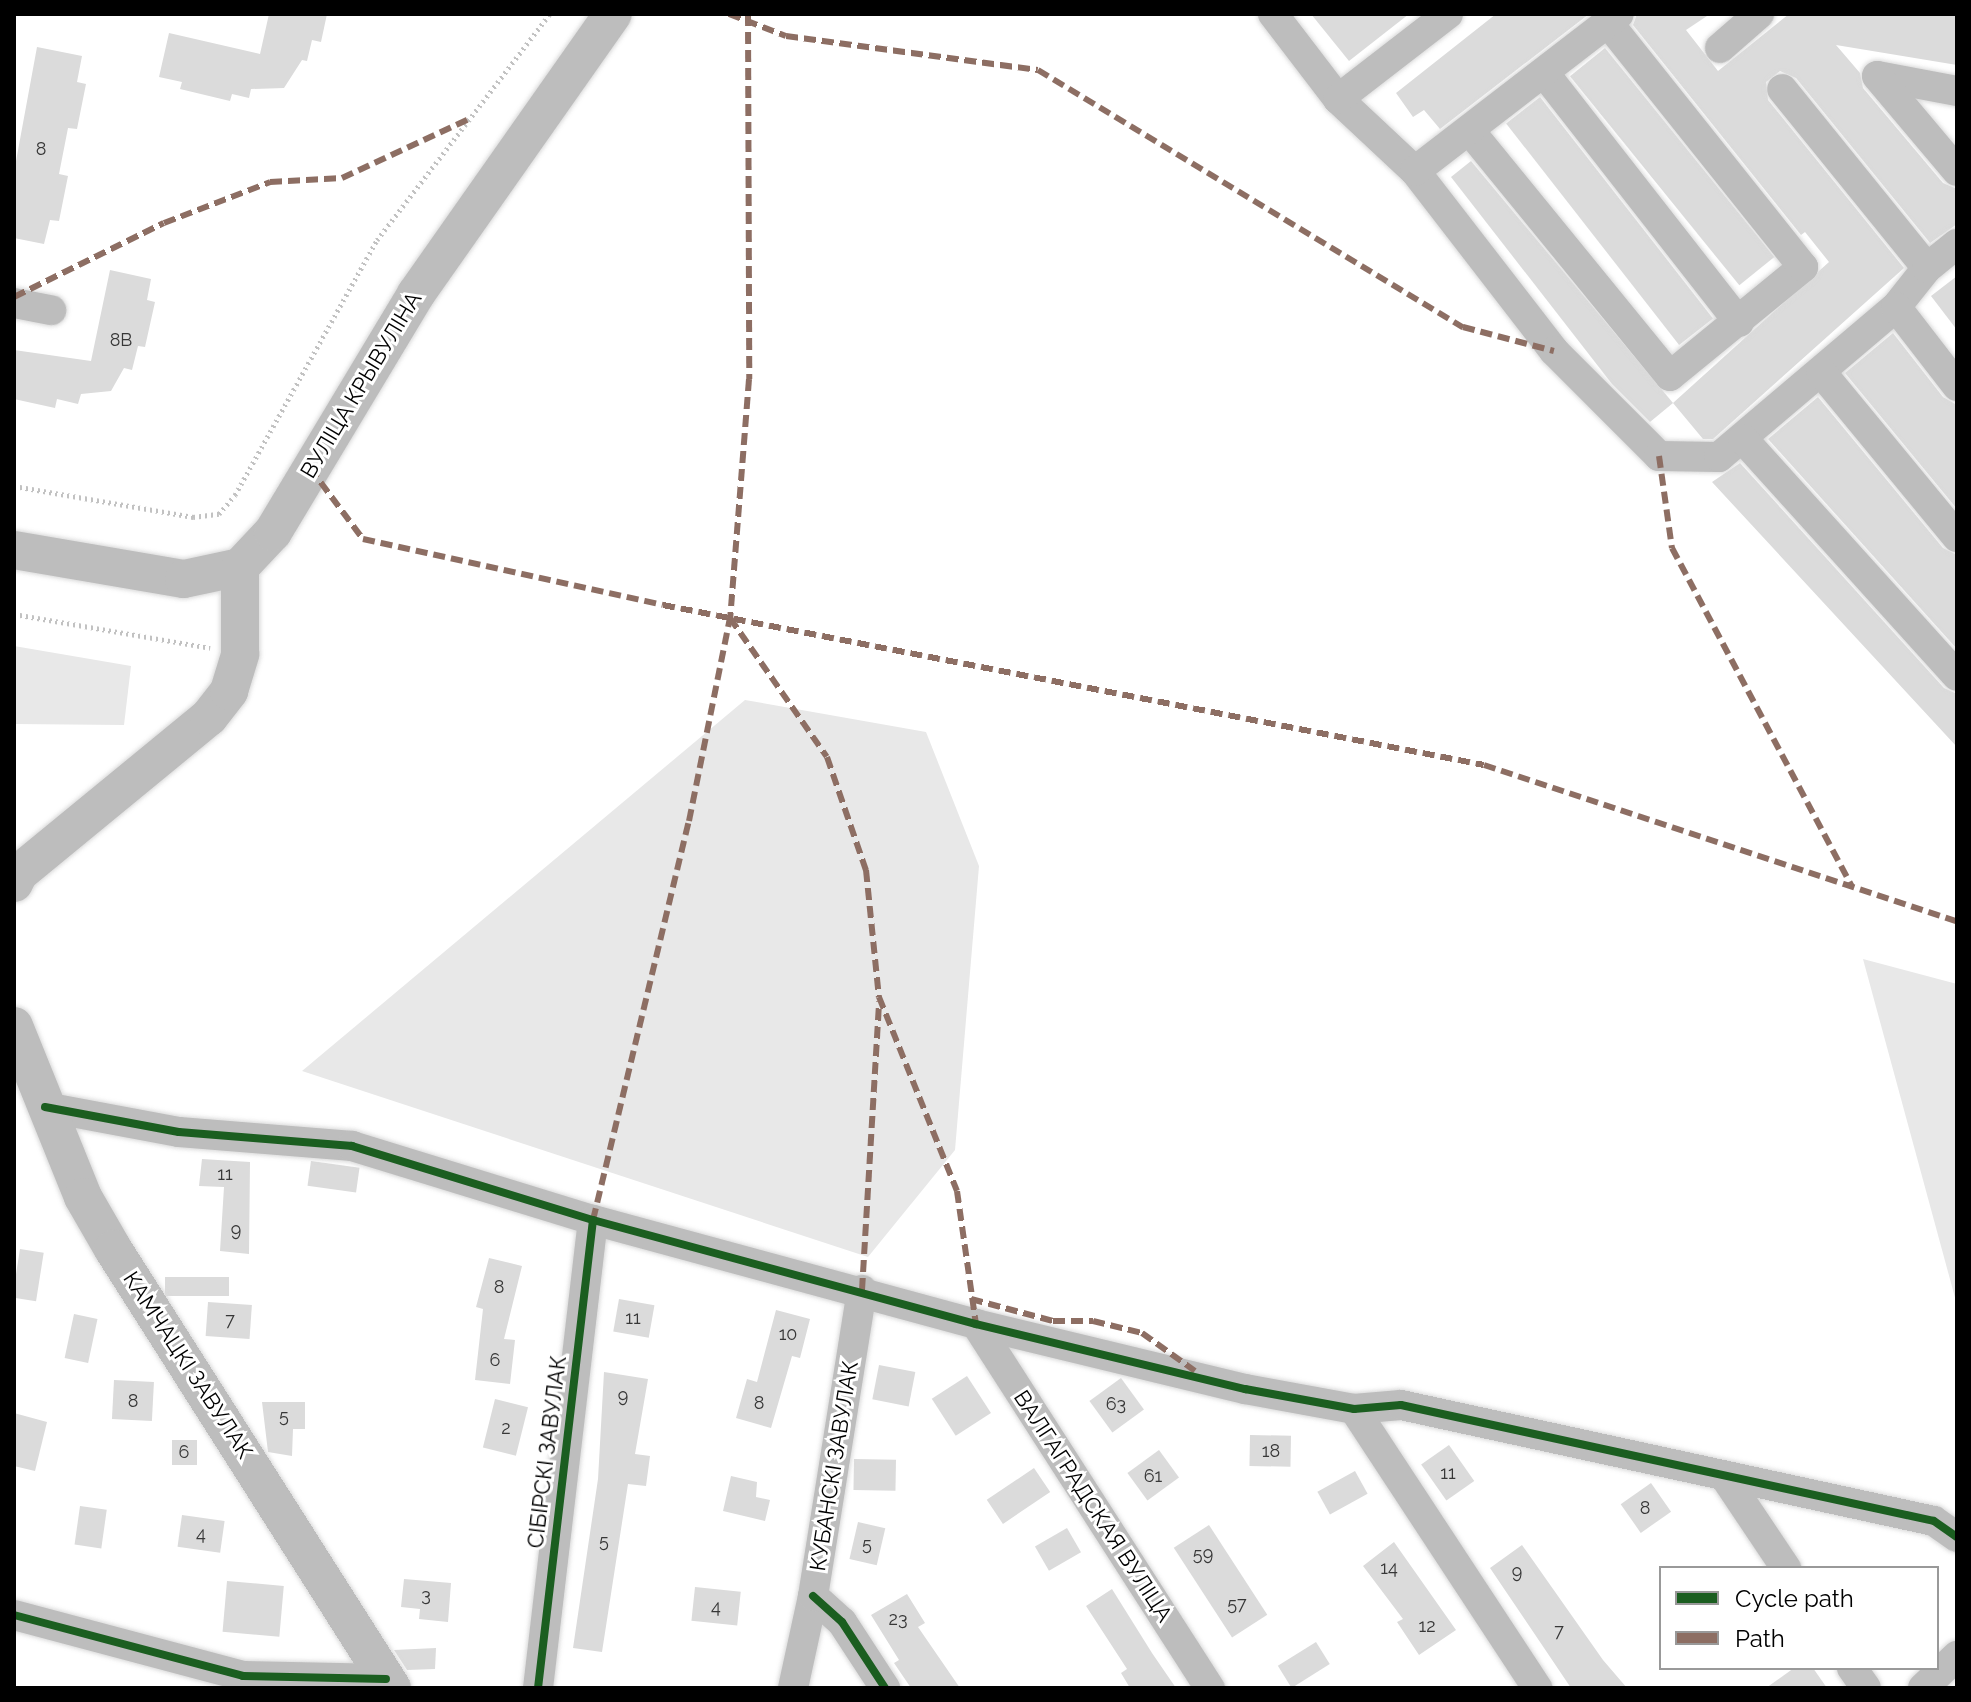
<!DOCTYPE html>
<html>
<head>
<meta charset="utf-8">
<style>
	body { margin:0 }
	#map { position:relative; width:1971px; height:1702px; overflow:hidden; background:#fff; font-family:Raleway,sans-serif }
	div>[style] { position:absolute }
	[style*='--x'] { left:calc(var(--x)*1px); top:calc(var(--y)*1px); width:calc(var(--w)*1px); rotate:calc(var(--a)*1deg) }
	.green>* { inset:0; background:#e8e8e8 }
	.building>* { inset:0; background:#dbdbdb; transform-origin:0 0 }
	.path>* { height:5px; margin-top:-2.5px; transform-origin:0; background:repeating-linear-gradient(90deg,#c2c2c2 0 2px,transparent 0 6px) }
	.roads { filter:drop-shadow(0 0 2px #dbdbdb) drop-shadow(0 0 2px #dbdbdb) }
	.minor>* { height:30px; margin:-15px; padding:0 15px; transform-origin:15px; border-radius:15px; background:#bdbdbd }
	.major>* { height:38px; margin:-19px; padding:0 19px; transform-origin:19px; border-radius:19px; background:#bdbdbd }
	.quiet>* { height:6px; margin-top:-3px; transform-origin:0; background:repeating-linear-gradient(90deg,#8d6e63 0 12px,transparent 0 18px) }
	.cycleway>* { height:8px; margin:-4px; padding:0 4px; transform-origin:4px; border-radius:4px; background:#1b5e20 }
	span { translate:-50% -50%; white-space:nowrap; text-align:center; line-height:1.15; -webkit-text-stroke:6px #fff; paint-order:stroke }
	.number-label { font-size:18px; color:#373737 }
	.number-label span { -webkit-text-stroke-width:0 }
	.street-label { font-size:22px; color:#000 }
	.frame { position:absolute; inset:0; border:16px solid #000; pointer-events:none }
	.legend { position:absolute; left:1659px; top:1566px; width:280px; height:104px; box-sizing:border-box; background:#fff; border:2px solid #999; margin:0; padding:10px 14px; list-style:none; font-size:24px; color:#000 }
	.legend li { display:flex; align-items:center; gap:16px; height:40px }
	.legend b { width:40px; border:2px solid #999 }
</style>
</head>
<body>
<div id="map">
	<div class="green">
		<div style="clip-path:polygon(14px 646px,131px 666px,124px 725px,14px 724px)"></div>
		<div style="clip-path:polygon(745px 700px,926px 732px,979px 866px,955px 1150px,868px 1257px,302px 1071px)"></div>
		<div style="clip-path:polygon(1863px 959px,1957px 984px,1957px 1305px)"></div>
	</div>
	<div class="building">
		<div style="clip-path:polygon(269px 14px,327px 14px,321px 42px,312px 40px,307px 61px,302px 60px,284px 88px,251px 89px,249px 98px,232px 94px,230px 101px,180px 89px,182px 82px,159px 77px,169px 33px,260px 54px)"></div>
		<div style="clip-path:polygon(1311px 14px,1409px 14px,1349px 61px)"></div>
		<div style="clip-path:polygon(1496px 14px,1589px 14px,1440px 129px,1424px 110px,1413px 117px,1396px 93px)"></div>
		<div style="clip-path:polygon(1637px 14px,1710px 14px,1686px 30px,1718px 71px,1789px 14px,1957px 14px,1957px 65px,1836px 45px,1860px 73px,1863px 88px,1943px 183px,1957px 189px,1957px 224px,1930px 243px,1796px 78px,1780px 71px,1766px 82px,1768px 100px,1904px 268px,1713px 439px,1703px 439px,1673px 403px,1829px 262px,1805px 232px,1801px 235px,1633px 25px)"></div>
		<div style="clip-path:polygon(37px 47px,82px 56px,77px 82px,86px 84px,77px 129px,68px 128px,59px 174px,68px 176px,59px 221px,50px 220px,44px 244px,14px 238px,14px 172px)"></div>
		<div style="left:1605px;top:48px;width:269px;height:45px;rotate:51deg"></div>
		<div style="left:1540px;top:97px;width:281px;height:43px;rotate:52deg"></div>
		<div style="clip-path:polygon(1471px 161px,1673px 403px,1650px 422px,1612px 384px,1451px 177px)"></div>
		<div style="clip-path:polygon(110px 270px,151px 279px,147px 300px,155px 302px,145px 347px,138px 346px,132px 370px,124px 368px,111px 391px,81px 394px,78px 404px,57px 399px,55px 408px,14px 399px,14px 350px,91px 361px)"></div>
		<div style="clip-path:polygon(1957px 276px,1957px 330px,1931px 296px)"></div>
		<div style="clip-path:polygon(1893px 333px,1943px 397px,1957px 405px,1957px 509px,1845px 373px)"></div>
		<div style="clip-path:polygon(1818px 397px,1943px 548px,1957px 555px,1957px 649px,1768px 439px)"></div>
		<div style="clip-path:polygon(1740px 463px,1944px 688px,1957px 694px,1957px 747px,1712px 482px)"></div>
		<div style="clip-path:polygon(202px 1159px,250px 1162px,249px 1254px,220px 1251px,224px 1187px,199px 1186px)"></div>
		<div style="left:311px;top:1161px;width:49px;height:25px;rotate:8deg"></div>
		<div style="left:20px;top:1249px;width:24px;height:49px;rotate:9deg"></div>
		<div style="clip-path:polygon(489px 1258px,522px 1266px,504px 1339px,515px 1340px,510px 1384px,475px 1380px,483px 1309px,476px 1307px)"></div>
		<div style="left:165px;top:1277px;width:64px;height:19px"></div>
		<div style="left:619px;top:1299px;width:36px;height:33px;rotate:10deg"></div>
		<div style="left:208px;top:1302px;width:44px;height:34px;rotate:4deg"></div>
		<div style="clip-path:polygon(776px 1310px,810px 1319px,800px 1358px,792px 1356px,771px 1428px,736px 1418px,747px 1379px,757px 1382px)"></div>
		<div style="left:74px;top:1314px;width:24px;height:45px;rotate:12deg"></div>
		<div style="left:879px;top:1365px;width:37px;height:35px;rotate:11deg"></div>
		<div style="clip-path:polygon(604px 1372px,648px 1379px,635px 1454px,650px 1456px,646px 1486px,628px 1484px,602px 1652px,573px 1648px,598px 1479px)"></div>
		<div style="left:967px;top:1376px;width:44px;height:42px;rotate:57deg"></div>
		<div style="left:1121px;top:1378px;width:39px;height:39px;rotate:54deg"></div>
		<div style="left:114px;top:1380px;width:40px;height:39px;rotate:3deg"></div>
		<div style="left:495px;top:1399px;width:34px;height:50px;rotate:14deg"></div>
		<div style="clip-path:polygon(262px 1402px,305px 1402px,305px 1429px,293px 1429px,292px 1456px,268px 1452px)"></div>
		<div style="clip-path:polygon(14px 1413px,47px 1422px,35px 1471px,14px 1466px)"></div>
		<div style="left:1250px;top:1435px;width:41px;height:31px;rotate:1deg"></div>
		<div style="left:172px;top:1440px;width:25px;height:25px"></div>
		<div style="left:1449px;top:1445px;width:44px;height:34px;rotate:55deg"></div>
		<div style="left:1159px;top:1450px;width:34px;height:39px;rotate:54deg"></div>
		<div style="left:854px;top:1459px;width:42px;height:31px;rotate:1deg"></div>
		<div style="left:1034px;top:1468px;width:29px;height:57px;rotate:56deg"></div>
		<div style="left:1355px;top:1471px;width:26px;height:43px;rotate:61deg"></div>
		<div style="clip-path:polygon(731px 1476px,757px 1482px,756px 1497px,770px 1500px,765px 1521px,723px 1511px)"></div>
		<div style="left:1651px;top:1483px;width:35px;height:37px;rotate:55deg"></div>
		<div style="left:80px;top:1506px;width:27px;height:39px;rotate:8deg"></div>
		<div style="left:182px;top:1515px;width:43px;height:32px;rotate:8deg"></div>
		<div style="left:858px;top:1522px;width:28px;height:38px;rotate:13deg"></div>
		<div style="left:1209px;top:1525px;width:107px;height:42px;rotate:57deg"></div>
		<div style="left:1067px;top:1528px;width:28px;height:37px;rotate:60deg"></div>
		<div style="clip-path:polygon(1394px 1542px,1456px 1630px,1419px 1655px,1397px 1622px,1403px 1619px,1363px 1566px)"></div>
		<div style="clip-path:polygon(1522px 1545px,1603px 1660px,1627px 1688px,1571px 1688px,1490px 1568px)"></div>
		<div style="clip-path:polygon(404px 1579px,451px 1583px,448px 1622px,419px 1619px,420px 1609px,401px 1607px)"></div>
		<div style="left:227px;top:1581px;width:57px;height:51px;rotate:5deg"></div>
		<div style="left:695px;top:1587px;width:46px;height:34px;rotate:6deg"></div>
		<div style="clip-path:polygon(1112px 1589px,1152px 1653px,1176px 1688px,1130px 1688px,1121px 1673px,1127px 1669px,1086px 1606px)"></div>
		<div style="clip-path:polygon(907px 1594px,925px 1623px,918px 1627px,960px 1688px,911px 1688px,894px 1663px,899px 1660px,871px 1615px)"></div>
		<div style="left:1316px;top:1642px;width:26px;height:45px;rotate:58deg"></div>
		<div style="clip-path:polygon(436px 1648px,435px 1669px,407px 1670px,394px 1650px)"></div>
		<div style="clip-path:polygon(1794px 1668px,1813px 1668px,1827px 1688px,1766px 1688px)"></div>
	</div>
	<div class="path">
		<div style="--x:14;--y:486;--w:182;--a:9.8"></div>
		<div style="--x:193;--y:517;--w:26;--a:-7"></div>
		<div style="--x:219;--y:514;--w:25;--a:-50"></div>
		<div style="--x:235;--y:495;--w:292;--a:-60.9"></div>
		<div style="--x:377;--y:240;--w:285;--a:-52.6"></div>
		<div style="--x:14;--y:614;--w:199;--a:9.8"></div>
	</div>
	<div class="roads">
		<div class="minor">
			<div style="--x:1273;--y:14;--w:107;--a:52.6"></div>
			<div style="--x:1338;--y:99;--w:105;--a:43.1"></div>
			<div style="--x:1415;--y:171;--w:227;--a:52.3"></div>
			<div style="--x:1554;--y:351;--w:148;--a:45"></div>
			<div style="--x:1659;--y:456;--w:60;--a:1"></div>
			<div style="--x:1719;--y:457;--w:232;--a:-40.3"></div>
			<div style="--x:1896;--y:307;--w:50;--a:-51.5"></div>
			<div style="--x:1927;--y:268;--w:230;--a:-129"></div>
			<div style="--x:1720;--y:48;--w:52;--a:-41.1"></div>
			<div style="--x:1545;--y:74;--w:315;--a:52"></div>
			<div style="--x:1957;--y:91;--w:81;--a:-169.4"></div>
			<div style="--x:1877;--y:76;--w:124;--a:49.9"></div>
			<div style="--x:1338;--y:99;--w:139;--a:-37.7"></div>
			<div style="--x:1470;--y:131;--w:316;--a:50.8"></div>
			<div style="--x:1670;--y:376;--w:172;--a:-39.3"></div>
			<div style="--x:1803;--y:267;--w:312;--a:-128.6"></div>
			<div style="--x:1415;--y:171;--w:257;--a:-37.6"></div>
			<div style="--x:1927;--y:268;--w:38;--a:-39"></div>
			<div style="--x:14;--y:303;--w:38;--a:11"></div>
			<div style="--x:1896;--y:307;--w:100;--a:52.3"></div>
			<div style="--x:1821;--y:372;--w:214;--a:50.5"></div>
			<div style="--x:1743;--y:439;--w:319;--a:47.9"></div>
			<div style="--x:45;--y:1107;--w:136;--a:10.6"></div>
			<div style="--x:179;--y:1132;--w:174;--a:4.6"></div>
			<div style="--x:352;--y:1146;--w:252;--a:17.1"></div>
			<div style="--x:593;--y:1220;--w:397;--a:15.2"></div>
			<div style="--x:976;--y:1324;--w:277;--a:13.6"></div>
			<div style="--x:1245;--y:1389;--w:111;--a:10.4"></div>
			<div style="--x:1354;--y:1409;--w:47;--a:-4.9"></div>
			<div style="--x:1401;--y:1405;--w:545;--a:12.28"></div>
			<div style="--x:1934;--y:1521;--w:28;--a:35"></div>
			<div style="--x:976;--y:1324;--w:433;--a:57.3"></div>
			<div style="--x:1354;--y:1409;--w:334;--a:56.7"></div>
			<div style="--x:1725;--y:1477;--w:110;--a:56.2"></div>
			<div style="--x:813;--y:1596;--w:39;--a:42"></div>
			<div style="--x:842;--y:1622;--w:79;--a:56.9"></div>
			<div style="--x:14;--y:1615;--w:237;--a:14.9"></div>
			<div style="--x:243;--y:1676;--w:143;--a:1.2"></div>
			<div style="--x:1852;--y:1668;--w:24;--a:55"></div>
			<div style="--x:538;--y:1688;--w:471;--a:-83.3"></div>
			<div style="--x:793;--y:1688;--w:94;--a:-77.7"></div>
			<div style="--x:813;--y:1596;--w:310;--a:-80.9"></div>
			<div style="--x:1923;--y:1688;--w:47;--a:-43.3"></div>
		</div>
		<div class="major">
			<div style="--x:14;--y:550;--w:172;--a:9.7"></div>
			<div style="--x:184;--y:579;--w:57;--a:-12.1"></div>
			<div style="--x:240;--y:567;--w:48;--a:-46.7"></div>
			<div style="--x:273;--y:532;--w:278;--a:-59"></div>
			<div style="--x:416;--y:294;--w:342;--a:-54.9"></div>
			<div style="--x:14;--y:883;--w:11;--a:-63"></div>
			<div style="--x:19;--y:873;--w:246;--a:-39.4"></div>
			<div style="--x:209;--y:717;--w:33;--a:-52"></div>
			<div style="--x:229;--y:691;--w:39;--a:-73"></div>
			<div style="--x:240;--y:654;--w:87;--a:-90"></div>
			<div style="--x:14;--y:1026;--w:184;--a:68"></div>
			<div style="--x:83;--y:1197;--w:60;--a:60"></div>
			<div style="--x:113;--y:1249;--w:520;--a:57.56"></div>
		</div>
	</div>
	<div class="quiet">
		<div style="--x:729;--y:14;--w:61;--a:21.1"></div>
		<div style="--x:786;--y:36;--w:254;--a:7.7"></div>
		<div style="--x:1038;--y:70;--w:497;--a:31.2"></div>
		<div style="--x:1463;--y:327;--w:94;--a:14.8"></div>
		<div style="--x:748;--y:14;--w:365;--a:89.8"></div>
		<div style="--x:749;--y:379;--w:240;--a:94.5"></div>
		<div style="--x:730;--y:618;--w:169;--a:55.1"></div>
		<div style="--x:827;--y:757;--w:120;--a:71"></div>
		<div style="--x:866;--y:870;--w:128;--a:84.2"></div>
		<div style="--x:879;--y:997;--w:209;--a:68.1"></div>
		<div style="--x:957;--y:1191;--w:134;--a:81.9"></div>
		<div style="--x:14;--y:297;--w:167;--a:-26.3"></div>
		<div style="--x:164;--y:223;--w:114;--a:-21.1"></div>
		<div style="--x:270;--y:182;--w:72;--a:-3.2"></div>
		<div style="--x:342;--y:178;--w:140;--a:-24.9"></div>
		<div style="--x:1659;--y:456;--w:93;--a:82"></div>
		<div style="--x:1672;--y:548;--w:384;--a:62"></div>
		<div style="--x:310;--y:468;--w:89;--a:53.3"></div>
		<div style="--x:363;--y:539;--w:307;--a:12.4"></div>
		<div style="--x:663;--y:605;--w:836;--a:11.03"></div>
		<div style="--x:1484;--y:765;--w:498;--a:18.3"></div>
		<div style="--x:593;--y:1220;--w:410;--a:-76.5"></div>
		<div style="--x:689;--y:821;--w:207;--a:-78.6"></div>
		<div style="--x:862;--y:1290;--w:289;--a:-86.6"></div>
		<div style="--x:971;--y:1299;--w:85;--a:15"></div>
		<div style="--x:1053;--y:1321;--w:40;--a:0"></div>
		<div style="--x:1093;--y:1321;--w:50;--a:13.8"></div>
		<div style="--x:1142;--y:1333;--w:65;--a:35.6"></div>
	</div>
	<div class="cycleway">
		<div style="--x:45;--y:1107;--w:136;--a:10.6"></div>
		<div style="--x:179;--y:1132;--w:174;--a:4.6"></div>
		<div style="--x:352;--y:1146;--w:252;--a:17.1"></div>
		<div style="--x:593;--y:1220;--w:397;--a:15.2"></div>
		<div style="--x:976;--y:1324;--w:277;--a:13.6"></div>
		<div style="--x:1245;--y:1389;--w:111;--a:10.4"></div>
		<div style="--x:1354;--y:1409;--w:47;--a:-4.9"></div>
		<div style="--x:1401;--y:1405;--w:545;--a:12.28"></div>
		<div style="--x:1934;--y:1521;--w:28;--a:35"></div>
		<div style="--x:813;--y:1596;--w:39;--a:42"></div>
		<div style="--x:842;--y:1622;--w:79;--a:56.9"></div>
		<div style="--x:14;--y:1615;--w:237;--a:14.9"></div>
		<div style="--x:243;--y:1676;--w:143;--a:1.2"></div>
		<div style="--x:538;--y:1688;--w:471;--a:-83.3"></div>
	</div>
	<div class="number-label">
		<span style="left:41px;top:149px">8</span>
		<span style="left:121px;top:340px">8В</span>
		<span style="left:225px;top:1174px">11</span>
		<span style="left:236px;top:1230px">9</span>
		<span style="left:499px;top:1287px">8</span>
		<span style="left:633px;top:1318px">11</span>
		<span style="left:230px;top:1320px">7</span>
		<span style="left:788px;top:1334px">10</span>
		<span style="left:495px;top:1360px">6</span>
		<span style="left:623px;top:1396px">9</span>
		<span style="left:133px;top:1401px">8</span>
		<span style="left:759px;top:1403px">8</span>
		<span style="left:1116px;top:1404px">63</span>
		<span style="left:284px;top:1416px">5</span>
		<span style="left:506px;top:1428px">2</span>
		<span style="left:1271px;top:1451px">18</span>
		<span style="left:184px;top:1452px">6</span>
		<span style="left:1448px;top:1473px">11</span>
		<span style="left:1153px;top:1476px">61</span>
		<span style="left:1645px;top:1508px">8</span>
		<span style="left:201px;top:1534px">4</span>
		<span style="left:604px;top:1541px">5</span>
		<span style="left:867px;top:1544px">5</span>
		<span style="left:1203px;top:1554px">59</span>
		<span style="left:1389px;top:1568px">14</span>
		<span style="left:1517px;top:1572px">9</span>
		<span style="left:426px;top:1595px">3</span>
		<span style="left:1237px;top:1604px">57</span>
		<span style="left:716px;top:1607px">4</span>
		<span style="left:898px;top:1619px">23</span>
		<span style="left:1427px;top:1626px">12</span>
		<span style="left:1559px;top:1631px">7</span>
	</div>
	<div class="street-label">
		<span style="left:361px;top:385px;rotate:-59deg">ВУЛІЦА КРЫВУЛІНА</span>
		<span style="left:188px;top:1365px;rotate:57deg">КАМЧАЦКІ ЗАВУЛАК</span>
		<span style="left:547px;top:1452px;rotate:-83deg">СІБІРСКІ ЗАВУЛАК</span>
		<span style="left:834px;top:1466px;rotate:-81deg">КУБАНСКІ ЗАВУЛАК</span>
		<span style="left:1093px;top:1506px;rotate:57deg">ВАЛГАГРАДСКАЯ ВУЛІЦА</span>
	</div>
	<div class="frame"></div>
	<ul class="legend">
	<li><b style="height:10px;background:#1b5e20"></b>Cycle path</li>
	<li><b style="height:10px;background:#8d6e63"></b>Path</li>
	</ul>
</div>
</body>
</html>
